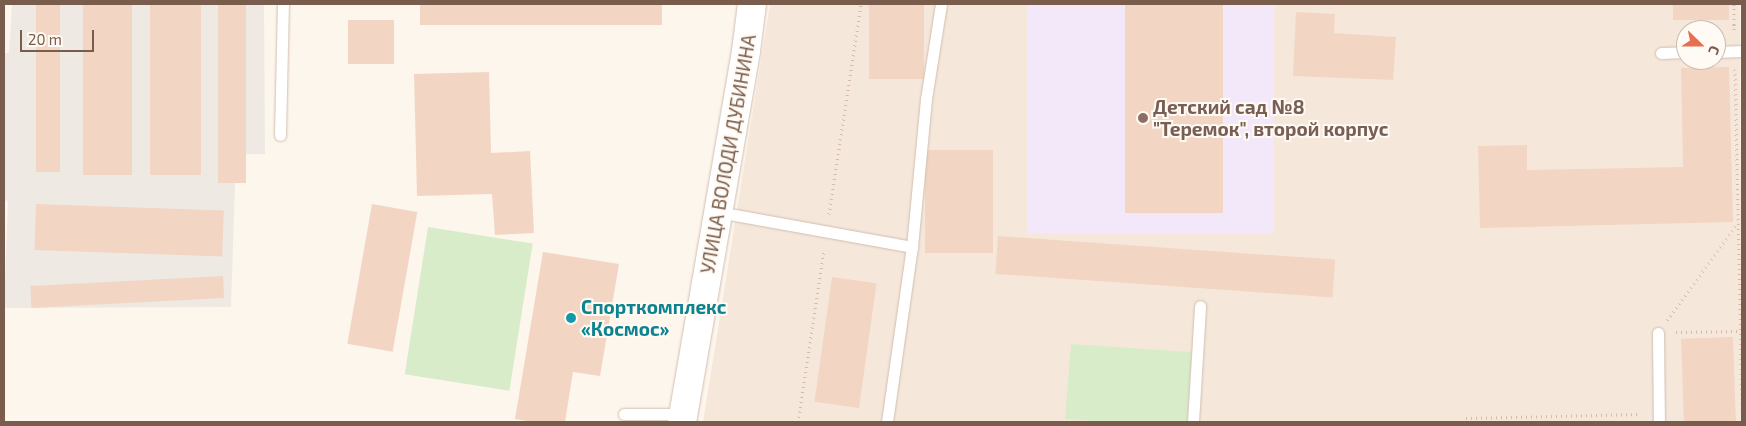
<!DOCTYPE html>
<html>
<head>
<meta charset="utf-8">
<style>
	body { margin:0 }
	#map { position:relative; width:1746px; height:426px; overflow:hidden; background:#fdf6ec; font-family:"Exo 2",sans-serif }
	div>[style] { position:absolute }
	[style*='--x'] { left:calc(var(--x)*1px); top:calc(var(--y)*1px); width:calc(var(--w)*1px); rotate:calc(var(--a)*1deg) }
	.residential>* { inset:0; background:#f5e8da }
	.industrial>* { inset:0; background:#efe9e4 }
	.education>* { inset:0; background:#f3e8fa; transform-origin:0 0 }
	.green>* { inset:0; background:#d8ecc9; transform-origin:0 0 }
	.building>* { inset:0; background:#f3d5c3; transform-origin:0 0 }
	.path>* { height:3px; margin-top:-1.5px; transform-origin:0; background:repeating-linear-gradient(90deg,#d9b8a5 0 1px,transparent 0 5px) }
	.roads { filter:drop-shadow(0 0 1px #d1beb0) drop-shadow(0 0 1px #d1beb0) }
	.lane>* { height:11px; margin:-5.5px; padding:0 5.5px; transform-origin:5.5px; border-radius:5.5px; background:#fff }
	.secondary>* { height:28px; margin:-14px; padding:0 14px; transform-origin:14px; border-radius:14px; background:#fff }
	.dots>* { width:14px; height:14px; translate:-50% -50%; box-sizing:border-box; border:2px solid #fffaf3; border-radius:50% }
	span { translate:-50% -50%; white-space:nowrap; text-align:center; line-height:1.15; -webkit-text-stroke:4px #fffaf3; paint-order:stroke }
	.education-label { font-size:19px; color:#785e54; font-weight:700 }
	.left { translate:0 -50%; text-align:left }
	.street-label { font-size:19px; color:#7a5c4d }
	.culture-label { font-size:19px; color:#0d838f; font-weight:700 }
	.frame { position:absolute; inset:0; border:5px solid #7a5c4d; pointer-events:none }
	.north { position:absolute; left:1676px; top:20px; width:50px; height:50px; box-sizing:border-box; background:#fffaf3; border:1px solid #cabbb1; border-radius:50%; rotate:112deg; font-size:14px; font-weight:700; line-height:20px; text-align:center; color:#7a5c4d }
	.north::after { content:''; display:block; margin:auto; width:18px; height:22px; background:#e76f51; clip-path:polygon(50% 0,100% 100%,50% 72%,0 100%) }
	.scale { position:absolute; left:20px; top:30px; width:74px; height:22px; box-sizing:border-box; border:2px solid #7a5c4d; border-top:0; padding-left:6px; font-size:15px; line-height:18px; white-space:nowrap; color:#7a5c4d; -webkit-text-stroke:4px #fffaf3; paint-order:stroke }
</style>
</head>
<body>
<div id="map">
	<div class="residential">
		<div style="clip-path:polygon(evenodd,770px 4px,1740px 4px,1742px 422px,703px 422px,770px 4px,1686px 30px,1716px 30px,1716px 60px,1686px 60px,1686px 30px)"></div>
	</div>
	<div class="industrial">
		<div style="clip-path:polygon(12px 4px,264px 4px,265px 154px,236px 154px,231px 307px,4px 308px,8px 201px,4px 200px,4px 53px,9px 53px)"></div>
	</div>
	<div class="education">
		<div style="left:1027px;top:4px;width:247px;height:230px"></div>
	</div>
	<div class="green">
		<div style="left:428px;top:227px;width:106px;height:149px;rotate:9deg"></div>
		<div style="clip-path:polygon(1071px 344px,1192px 352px,1187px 422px,1113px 422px,1065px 419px)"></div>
	</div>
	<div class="building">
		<div style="left:36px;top:4px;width:24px;height:168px"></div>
		<div style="left:83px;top:4px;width:49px;height:171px"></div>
		<div style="left:150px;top:4px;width:51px;height:171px"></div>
		<div style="left:218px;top:4px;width:28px;height:179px"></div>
		<div style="left:420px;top:4px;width:242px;height:21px"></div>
		<div style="left:869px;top:4px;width:55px;height:75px"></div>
		<div style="left:1125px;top:4px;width:98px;height:209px"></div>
		<div style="left:1673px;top:4px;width:56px;height:16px"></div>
		<div style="clip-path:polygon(1296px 12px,1335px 14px,1334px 33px,1396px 37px,1393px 80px,1293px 76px)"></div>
		<div style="left:348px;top:20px;width:46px;height:44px"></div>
		<div style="clip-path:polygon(1729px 67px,1733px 222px,1480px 228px,1478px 146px,1527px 145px,1527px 170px,1683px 167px,1681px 68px)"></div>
		<div style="clip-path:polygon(489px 72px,491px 153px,530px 151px,534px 233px,495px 235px,492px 194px,417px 196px,414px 74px)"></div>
		<div style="left:925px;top:150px;width:68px;height:103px"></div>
		<div style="left:36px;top:204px;width:188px;height:46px;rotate:2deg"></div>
		<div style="left:372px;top:204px;width:46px;height:142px;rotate:10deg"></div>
		<div style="left:998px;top:236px;width:338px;height:38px;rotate:4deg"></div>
		<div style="clip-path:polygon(543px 252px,619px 264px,600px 376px,573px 372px,565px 422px,532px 422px,515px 419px)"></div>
		<div style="left:223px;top:276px;width:22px;height:193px;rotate:87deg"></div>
		<div style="left:832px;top:277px;width:45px;height:126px;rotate:8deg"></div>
		<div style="left:1733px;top:337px;width:85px;height:52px;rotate:88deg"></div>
	</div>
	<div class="path">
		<div style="--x:1734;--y:4;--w:29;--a:90"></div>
		<div style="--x:1735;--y:69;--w:344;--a:88.8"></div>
		<div style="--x:829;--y:214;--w:212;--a:-81.3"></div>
		<div style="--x:1667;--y:320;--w:120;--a:-53.8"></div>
		<div style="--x:1676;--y:332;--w:65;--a:-0.9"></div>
		<div style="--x:1466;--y:418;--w:175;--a:-1.3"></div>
		<div style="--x:798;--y:422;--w:174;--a:-81.4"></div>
	</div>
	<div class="roads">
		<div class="lane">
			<div style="--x:1716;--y:52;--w:26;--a:-2"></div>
			<div style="--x:1661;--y:53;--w:25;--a:-2"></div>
			<div style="--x:280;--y:135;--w:131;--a:-88.7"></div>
			<div style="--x:718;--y:212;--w:197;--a:10.2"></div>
			<div style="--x:912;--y:247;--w:149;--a:-84.6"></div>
			<div style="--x:926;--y:99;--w:96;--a:-81"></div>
			<div style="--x:1658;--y:333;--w:89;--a:89.4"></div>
			<div style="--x:624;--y:414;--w:59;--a:0"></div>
			<div style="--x:887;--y:422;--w:177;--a:-81.9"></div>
			<div style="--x:1193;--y:422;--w:116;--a:-86.5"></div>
		</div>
		<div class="secondary">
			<div style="--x:682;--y:422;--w:376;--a:-80.2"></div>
			<div style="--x:746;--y:51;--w:47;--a:-82.7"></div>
		</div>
	</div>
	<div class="dots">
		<div style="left:1143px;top:118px;background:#8d6e63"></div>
		<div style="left:571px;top:318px;background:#0f9aa8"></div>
	</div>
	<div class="education-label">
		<span class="left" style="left:1153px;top:118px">Детский сад №8<br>"Теремок", второй корпус</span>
	</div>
	<div class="street-label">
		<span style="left:728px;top:154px;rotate:-80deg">УЛИЦА ВОЛОДИ ДУБИНИНА</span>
	</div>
	<div class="culture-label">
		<span class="left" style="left:581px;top:318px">Спорткомплекс<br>«Космос»</span>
	</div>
	<div class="frame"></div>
	<div class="north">С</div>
	<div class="scale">20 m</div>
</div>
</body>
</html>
